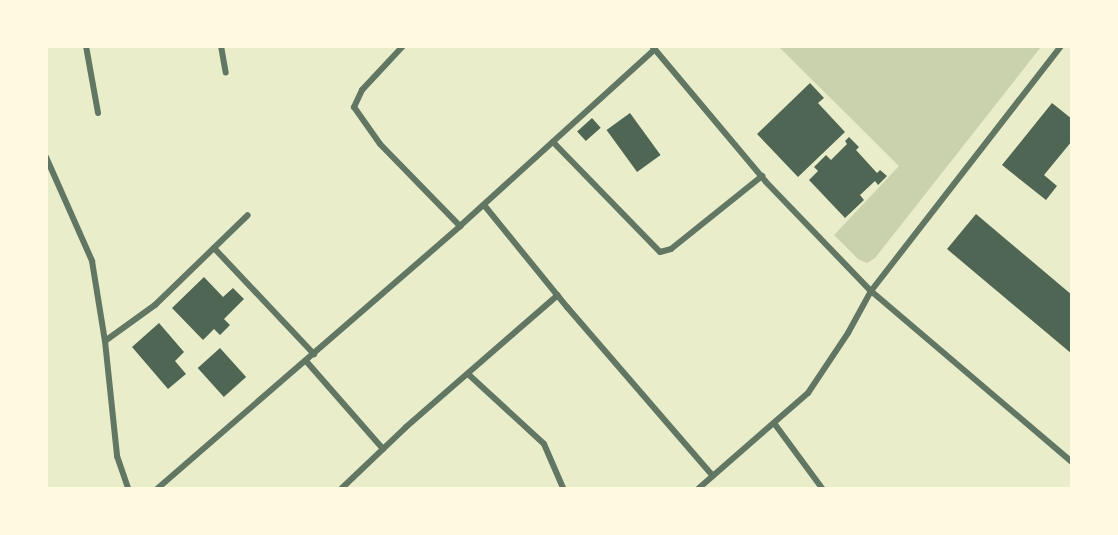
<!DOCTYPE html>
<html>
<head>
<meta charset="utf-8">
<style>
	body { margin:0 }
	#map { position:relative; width:1118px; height:535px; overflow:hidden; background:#e9edc9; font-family:Manrope,sans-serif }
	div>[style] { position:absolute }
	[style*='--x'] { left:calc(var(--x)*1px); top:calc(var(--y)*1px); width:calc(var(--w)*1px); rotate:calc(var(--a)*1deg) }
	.green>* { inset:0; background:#cad2ad }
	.building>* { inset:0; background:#4f6655; transform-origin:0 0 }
	.minor>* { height:6px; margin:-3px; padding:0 3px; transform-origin:3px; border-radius:3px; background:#617663 }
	span { translate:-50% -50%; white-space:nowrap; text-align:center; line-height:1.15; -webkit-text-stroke:5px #fefae0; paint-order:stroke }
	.frame { position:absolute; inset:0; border:48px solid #fefae0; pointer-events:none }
</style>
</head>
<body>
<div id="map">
	<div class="green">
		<div style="clip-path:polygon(779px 47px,1041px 47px,875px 258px,867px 263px,858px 259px,834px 235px,899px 166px)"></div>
	</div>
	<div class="building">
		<div style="clip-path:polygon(810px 83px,824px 98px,818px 103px,845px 132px,798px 177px,757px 134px)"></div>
		<div style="clip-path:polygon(1052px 103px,1072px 119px,1072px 141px,1044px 175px,1057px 186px,1046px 200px,1002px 165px)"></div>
		<div style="left:630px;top:113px;width:52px;height:29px;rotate:54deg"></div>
		<div style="left:592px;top:118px;width:13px;height:20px;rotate:48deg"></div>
		<div style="clip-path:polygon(849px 137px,859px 147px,856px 150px,877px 173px,880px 170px,887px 176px,878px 185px,875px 181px,860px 195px,864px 200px,845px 218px,809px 180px,818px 171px,814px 167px,826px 155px,831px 160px,847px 144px,845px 141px)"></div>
		<div style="clip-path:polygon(976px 214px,1072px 295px,1072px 354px,947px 249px)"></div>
		<div style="clip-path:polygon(204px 277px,223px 297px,233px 288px,244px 299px,224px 319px,230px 325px,220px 335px,214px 329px,203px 340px,172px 308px)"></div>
		<div style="clip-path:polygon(159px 323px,184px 352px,175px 361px,186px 374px,168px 389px,132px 347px)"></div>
		<div style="left:220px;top:348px;width:39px;height:30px;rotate:48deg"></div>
	</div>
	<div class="minor">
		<div style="--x:86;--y:46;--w:68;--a:79.8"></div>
		<div style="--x:221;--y:46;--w:27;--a:80"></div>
		<div style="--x:403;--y:46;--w:60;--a:133"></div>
		<div style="--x:362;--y:90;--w:19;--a:115"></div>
		<div style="--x:354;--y:107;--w:45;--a:54.9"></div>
		<div style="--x:380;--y:144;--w:115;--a:45.7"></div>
		<div style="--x:652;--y:46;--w:177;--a:50"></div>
		<div style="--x:766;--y:182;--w:151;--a:46.1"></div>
		<div style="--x:871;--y:291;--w:264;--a:40.4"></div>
		<div style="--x:553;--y:142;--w:153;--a:45.8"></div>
		<div style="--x:660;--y:252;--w:11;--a:-15"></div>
		<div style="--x:671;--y:249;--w:117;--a:-38.7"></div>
		<div style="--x:46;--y:157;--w:114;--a:66.1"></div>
		<div style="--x:92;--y:261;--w:81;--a:80.8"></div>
		<div style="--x:105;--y:341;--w:116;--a:84"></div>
		<div style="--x:117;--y:456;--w:34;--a:71"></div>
		<div style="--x:484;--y:205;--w:132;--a:50.9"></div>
		<div style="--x:567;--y:307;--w:223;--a:49.2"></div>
		<div style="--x:214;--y:248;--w:146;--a:46.7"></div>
		<div style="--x:105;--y:341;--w:62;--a:-35.8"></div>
		<div style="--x:155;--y:305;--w:129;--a:-44.1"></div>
		<div style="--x:306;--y:361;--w:117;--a:48.8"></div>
		<div style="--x:468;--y:374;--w:103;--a:42.6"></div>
		<div style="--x:544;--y:444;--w:48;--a:66.6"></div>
		<div style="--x:774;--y:423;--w:81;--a:53.6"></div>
		<div style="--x:158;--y:488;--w:400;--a:-40.9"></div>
		<div style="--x:460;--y:226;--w:263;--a:-42.2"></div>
		<div style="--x:342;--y:488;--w:88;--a:-43.6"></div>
		<div style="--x:406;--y:427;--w:201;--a:-41"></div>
		<div style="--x:699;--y:488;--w:145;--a:-41.1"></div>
		<div style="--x:808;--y:393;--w:72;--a:-56.3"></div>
		<div style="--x:848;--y:333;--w:48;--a:-61.3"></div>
		<div style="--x:871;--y:291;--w:310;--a:-52.2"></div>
	</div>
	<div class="frame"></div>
</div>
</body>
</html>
